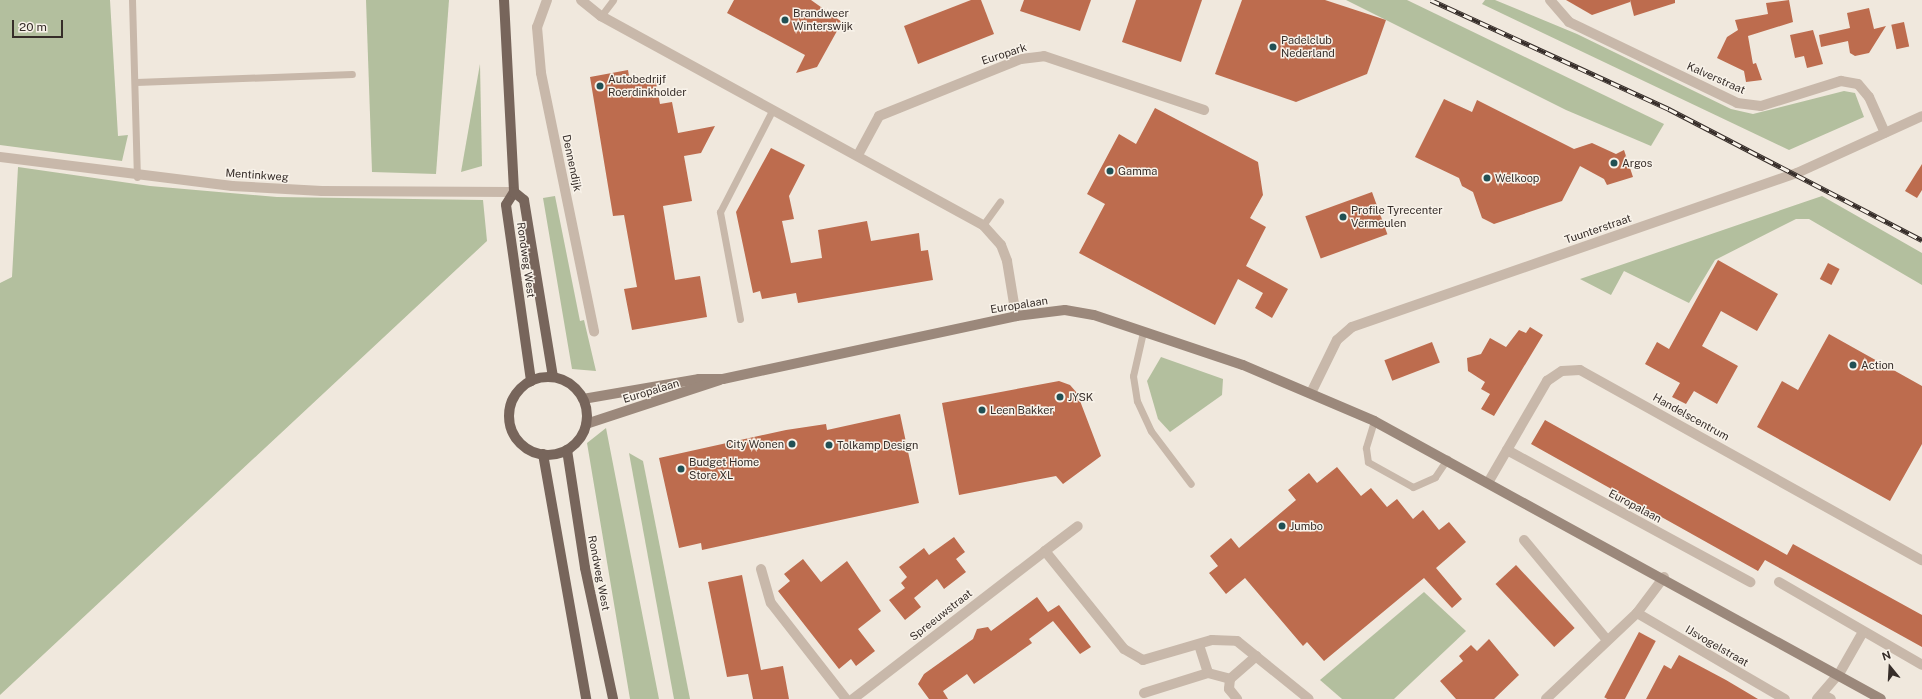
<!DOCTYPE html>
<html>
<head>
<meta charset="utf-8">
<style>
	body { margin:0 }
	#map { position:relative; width:1922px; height:699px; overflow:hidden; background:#f0e8dd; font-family:"Public Sans",sans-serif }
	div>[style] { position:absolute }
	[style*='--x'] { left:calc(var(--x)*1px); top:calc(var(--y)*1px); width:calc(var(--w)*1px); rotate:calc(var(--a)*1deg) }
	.green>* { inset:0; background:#b3bf9e }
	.building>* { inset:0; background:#bd6c4e; transform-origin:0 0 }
	.lane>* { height:7px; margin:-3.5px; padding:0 3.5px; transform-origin:3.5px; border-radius:3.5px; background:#c8b8aa }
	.street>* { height:10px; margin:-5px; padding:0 5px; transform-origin:5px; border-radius:5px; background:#c8b8aa }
	.secondary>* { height:10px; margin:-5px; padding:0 5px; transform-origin:5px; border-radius:5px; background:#9b887b }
	.primary>* { height:10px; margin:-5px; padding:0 5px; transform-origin:5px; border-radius:5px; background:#77655b }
	.primary>.ring { margin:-5px; padding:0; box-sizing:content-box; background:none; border:10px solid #77655b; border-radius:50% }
	.rail>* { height:4.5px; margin-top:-2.25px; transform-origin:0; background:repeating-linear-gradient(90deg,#f8f2e9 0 9px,#362d29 0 18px); box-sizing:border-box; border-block:1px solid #362d29 }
	.dots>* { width:11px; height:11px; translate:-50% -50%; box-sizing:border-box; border:2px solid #f8f2e9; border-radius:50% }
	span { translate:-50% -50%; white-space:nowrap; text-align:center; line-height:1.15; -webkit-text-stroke:3px #f8f2e9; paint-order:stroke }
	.poi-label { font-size:11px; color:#362d29 }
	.left { translate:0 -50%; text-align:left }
	.right { translate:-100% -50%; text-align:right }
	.street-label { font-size:11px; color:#362d29 }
	.north { position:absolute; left:1870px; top:647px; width:40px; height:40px; -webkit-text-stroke:3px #f8f2e9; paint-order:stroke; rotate:342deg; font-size:11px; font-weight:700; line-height:16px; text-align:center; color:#362d29 }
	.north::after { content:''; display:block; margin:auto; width:14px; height:18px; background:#362d29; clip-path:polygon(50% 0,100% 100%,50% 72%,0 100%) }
	.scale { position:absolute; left:12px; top:20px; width:51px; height:18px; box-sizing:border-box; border:2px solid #362d29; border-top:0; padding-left:5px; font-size:12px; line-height:14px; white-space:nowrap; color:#362d29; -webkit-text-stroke:3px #f8f2e9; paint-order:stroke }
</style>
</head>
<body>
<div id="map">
	<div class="green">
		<div style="clip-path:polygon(0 0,110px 0,118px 136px,128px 135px,122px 161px,0 145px)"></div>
		<div style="clip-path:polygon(366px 0,449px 0,436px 174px,372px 172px)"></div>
		<div style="clip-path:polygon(1346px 0,1407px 0,1664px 124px,1651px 146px,1566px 110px)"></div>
		<div style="clip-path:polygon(1485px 0,1495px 0,1577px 34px,1731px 109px,1753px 114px,1844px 91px,1855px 93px,1864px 117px,1789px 150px,1482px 4px)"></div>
		<div style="clip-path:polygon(480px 64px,482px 166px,461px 172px)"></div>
		<div style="clip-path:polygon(18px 167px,150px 186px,277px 197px,483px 200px,487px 241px,0 695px,0 283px,12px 277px)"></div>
		<div style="clip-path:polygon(555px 196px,580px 321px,584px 320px,596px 371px,572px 369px,543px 198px)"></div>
		<div style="clip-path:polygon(1822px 196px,1922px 253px,1922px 285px,1809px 219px,1796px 219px,1715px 260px,1689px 303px,1624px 271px,1611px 295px,1580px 279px)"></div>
		<div style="clip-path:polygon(1161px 357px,1223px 379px,1222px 395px,1170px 432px,1158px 419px,1147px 381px)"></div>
		<div style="clip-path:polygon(606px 428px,644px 623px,659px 699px,630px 699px,587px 443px)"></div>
		<div style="clip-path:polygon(629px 453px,643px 461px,690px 699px,674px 699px)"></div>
		<div style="clip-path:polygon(1424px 592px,1466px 631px,1394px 699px,1342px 699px,1320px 680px)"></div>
	</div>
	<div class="building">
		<div style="clip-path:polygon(734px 0,811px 0,842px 22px,817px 67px,796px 73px,805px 55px,727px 13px)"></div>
		<div style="clip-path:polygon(971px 0,981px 0,994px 34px,918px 64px,904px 26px)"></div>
		<div style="clip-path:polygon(1024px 0,1091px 0,1080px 31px,1020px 11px)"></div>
		<div style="clip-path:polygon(1136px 0,1202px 0,1181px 62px,1122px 42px)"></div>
		<div style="clip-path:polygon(1242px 0,1325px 0,1386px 20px,1367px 74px,1296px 102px,1215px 74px)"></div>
		<div style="clip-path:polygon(1566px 0,1630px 0,1630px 2px,1592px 15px)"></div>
		<div style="clip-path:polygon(1630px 0,1675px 0,1675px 3px,1634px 16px)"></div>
		<div style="clip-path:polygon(1789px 0,1793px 22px,1748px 36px,1753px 64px,1756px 63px,1762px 80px,1746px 82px,1744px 71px,1717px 58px,1727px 37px,1738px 30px,1735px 20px,1768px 14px,1766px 3px)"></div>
		<div style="clip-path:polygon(1869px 8px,1874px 29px,1886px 26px,1869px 53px,1855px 56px,1850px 53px,1848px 41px,1821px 47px,1819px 35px,1850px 28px,1847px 13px)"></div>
		<div style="left:1904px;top:22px;width:25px;height:13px;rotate:78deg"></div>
		<div style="clip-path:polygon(1813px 30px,1823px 64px,1807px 68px,1804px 56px,1795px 58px,1790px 35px)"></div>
		<div style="clip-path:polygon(628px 70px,630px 82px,655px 77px,660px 104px,672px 102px,678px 133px,715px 126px,701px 153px,684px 156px,692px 201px,663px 206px,675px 280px,700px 276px,707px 317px,632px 330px,624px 289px,637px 287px,624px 215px,613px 216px,590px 77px)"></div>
		<div style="clip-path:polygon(1444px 99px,1472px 112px,1477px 100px,1574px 149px,1592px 143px,1616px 154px,1624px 150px,1633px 177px,1607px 185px,1604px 179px,1580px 166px,1562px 201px,1494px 224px,1482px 218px,1473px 192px,1462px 186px,1459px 178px,1415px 157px)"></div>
		<div style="clip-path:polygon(1155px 108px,1258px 162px,1263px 195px,1250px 218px,1266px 227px,1246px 266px,1288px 289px,1272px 318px,1255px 308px,1263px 293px,1238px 279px,1215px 325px,1079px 253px,1105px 204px,1087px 194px,1119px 134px,1136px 144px)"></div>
		<div style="clip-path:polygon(771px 148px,805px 165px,789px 196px,794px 219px,782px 221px,791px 263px,822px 258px,818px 230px,867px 221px,871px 241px,919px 233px,921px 251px,928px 250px,933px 280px,798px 303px,796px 293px,762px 299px,760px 291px,753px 293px,736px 212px)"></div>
		<div style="clip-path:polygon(1922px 164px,1922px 190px,1917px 198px,1905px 191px)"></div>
		<div style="left:1372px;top:192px;width:45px;height:71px;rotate:70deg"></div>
		<div style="clip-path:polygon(1718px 260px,1778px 294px,1757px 331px,1721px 311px,1702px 346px,1738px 366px,1717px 404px,1694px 391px,1686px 404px,1672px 397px,1680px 383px,1645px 364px,1657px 342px,1669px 349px)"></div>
		<div style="left:1828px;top:263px;width:13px;height:18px;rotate:27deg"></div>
		<div style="clip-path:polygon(1530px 327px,1543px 335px,1494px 416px,1481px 409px,1490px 394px,1481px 389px,1485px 382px,1468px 371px,1467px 358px,1481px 354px,1490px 338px,1506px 347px,1519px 330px,1526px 333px)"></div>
		<div style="clip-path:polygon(1829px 334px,1922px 386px,1922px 444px,1890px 501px,1757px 427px,1782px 381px,1798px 390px)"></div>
		<div style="left:1432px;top:342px;width:22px;height:51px;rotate:69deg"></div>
		<div style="clip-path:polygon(1059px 381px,1070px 385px,1077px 393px,1101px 456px,1063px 484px,1056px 476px,959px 495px,942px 403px)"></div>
		<div style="clip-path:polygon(900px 414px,919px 503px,702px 550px,701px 543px,679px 548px,659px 458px,786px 430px,826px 424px,827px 430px)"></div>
		<div style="clip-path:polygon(1545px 420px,1787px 555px,1793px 544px,1922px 615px,1922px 647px,1765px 560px,1758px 571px,1531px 444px)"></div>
		<div style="clip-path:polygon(1337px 467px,1361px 496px,1371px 488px,1387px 507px,1397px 499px,1413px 519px,1423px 510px,1439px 530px,1449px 522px,1466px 542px,1436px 568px,1462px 599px,1452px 608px,1424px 578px,1324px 661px,1307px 642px,1303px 646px,1245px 578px,1226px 594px,1209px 573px,1218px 566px,1210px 556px,1231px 538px,1239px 548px,1296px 500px,1288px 490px,1309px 473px,1317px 483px)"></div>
		<div style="clip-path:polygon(954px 537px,965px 552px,956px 559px,966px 572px,944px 589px,937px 579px,914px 598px,921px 607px,905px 620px,889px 600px,905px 588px,901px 583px,907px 577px,899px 567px,924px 548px,929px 555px)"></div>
		<div style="clip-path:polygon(803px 559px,821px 582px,847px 561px,881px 611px,858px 629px,875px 651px,856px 666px,851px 659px,839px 669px,778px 591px,790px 581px,784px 574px)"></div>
		<div style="left:1516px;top:565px;width:86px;height:28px;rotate:47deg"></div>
		<div style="clip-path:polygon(742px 575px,761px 670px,783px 666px,789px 699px,753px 699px,748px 674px,727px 677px,708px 582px)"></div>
		<div style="clip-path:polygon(1037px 597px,1048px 612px,1059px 605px,1091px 647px,1080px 654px,1053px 621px,1029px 639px,1032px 643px,974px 684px,967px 674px,943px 691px,948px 699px,929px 699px,918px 684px,924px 674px,973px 639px,977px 629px,988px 627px,991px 631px)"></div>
		<div style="left:1639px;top:632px;width:19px;height:74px;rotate:28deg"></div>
		<div style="clip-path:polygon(1489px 639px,1519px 675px,1494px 699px,1456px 699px,1440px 681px,1463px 661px,1459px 656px,1471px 645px,1477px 651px)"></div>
		<div style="clip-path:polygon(1679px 655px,1726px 680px,1758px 699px,1646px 699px,1664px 665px,1671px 669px)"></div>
	</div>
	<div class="lane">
		<div style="--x:132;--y:0;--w:177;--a:88.4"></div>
		<div style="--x:601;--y:16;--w:20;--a:-53"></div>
		<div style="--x:136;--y:82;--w:216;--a:-2.1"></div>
		<div style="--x:983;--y:225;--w:29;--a:-54"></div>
		<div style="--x:740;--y:319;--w:109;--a:-100.6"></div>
		<div style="--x:720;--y:212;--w:116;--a:-62.8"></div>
		<div style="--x:1143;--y:332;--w:45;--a:102.8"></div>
		<div style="--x:1133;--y:376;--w:25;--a:81"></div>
		<div style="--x:1137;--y:401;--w:33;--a:65"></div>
		<div style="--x:1151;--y:431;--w:66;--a:53"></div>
		<div style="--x:1374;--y:421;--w:28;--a:107"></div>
		<div style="--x:1366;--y:448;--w:14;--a:82"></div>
		<div style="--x:1368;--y:462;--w:51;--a:29.1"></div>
		<div style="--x:1413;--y:487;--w:24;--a:-24"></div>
		<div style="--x:1435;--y:477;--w:22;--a:-56"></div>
	</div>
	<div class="street">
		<div style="--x:547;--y:0;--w:29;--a:110"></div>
		<div style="--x:537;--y:27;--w:46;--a:85"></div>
		<div style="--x:541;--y:73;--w:264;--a:78.4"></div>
		<div style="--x:581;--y:0;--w:26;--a:39"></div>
		<div style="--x:601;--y:16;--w:435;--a:28.7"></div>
		<div style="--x:983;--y:225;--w:27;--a:48"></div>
		<div style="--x:1001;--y:245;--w:17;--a:69"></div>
		<div style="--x:1007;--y:261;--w:56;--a:80.7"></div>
		<div style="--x:1550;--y:0;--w:29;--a:49"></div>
		<div style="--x:1569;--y:22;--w:187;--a:25.7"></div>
		<div style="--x:1737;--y:103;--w:24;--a:7"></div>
		<div style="--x:1761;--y:106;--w:84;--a:-17.4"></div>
		<div style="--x:1841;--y:81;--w:17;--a:10"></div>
		<div style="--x:1858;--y:84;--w:17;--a:50"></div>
		<div style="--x:1869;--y:97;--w:39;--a:66"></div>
		<div style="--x:858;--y:155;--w:44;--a:-61.7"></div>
		<div style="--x:879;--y:116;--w:153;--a:-21.9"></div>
		<div style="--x:1021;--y:59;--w:23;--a:-7"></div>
		<div style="--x:1044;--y:56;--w:169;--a:18.6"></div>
		<div style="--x:0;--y:157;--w:234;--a:7.1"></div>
		<div style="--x:232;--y:186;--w:90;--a:3.2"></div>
		<div style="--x:322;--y:191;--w:192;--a:0.3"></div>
		<div style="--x:1311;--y:393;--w:59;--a:-63.9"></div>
		<div style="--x:1337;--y:340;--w:20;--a:-41"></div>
		<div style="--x:1352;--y:327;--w:471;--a:-19.1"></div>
		<div style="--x:1797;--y:173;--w:137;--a:-24.5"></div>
		<div style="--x:1507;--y:450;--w:277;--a:28.5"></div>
		<div style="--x:1489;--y:481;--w:116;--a:-59.9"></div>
		<div style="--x:1547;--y:381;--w:18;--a:-34"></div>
		<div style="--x:1562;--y:371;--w:18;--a:-3"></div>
		<div style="--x:1580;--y:370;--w:391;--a:29.1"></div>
		<div style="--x:1524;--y:540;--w:130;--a:50.3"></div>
		<div style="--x:1045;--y:551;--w:41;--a:-37.1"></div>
		<div style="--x:761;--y:569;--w:35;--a:74"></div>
		<div style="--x:771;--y:603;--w:122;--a:52"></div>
		<div style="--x:1779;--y:582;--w:165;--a:30.1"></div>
		<div style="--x:1637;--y:613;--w:171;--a:30.2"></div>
		<div style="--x:1199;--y:645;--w:29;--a:72"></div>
		<div style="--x:1230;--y:679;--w:35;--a:-41"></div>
		<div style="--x:1144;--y:693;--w:67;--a:-17.4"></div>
		<div style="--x:1208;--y:673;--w:23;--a:15"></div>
		<div style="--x:1230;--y:679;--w:10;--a:96"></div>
		<div style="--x:1229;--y:689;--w:13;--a:51"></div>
		<div style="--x:1822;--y:694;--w:10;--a:29"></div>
		<div style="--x:853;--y:699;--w:242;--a:-37.6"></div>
		<div style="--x:1045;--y:551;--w:126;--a:51.1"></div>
		<div style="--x:1124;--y:649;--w:22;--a:30"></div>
		<div style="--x:1143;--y:660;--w:72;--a:-16.2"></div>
		<div style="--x:1212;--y:640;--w:25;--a:2"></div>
		<div style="--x:1237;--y:641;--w:92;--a:38.9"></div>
		<div style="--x:1546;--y:699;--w:125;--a:-43.4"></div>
		<div style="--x:1637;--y:613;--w:45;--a:-53.1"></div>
		<div style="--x:1817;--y:699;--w:33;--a:-49"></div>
		<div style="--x:1839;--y:674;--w:48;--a:-60.3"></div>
	</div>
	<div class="secondary">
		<div style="--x:583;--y:399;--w:118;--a:-9.8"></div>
		<div style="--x:699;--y:379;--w:24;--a:0"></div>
		<div style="--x:723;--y:379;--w:300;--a:-12.1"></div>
		<div style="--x:1016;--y:316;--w:49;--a:-7"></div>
		<div style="--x:1065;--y:310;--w:29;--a:10"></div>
		<div style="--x:1094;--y:315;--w:157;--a:18.6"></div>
		<div style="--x:1243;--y:365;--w:142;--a:23.1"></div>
		<div style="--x:1374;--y:421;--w:578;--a:28.74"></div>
		<div style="--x:586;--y:424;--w:141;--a:-18.2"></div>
	</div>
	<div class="primary">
		<div style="--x:504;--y:0;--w:192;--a:87"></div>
		<div style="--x:514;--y:192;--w:15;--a:122"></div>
		<div style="--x:506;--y:205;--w:178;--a:81.9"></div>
		<div style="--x:514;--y:192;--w:13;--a:39"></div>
		<div style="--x:524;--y:200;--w:179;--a:80.7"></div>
		<div class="ring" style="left:509px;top:377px;width:68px;height:68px"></div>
		<div style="--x:567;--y:450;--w:119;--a:81.3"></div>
		<div style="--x:585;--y:568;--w:134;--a:77.9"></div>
		<div style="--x:543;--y:454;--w:249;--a:80"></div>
	</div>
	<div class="rail">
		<div style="--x:1431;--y:0;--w:262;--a:24.6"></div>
		<div style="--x:1669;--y:109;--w:285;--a:27.4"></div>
	</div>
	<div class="dots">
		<div style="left:785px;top:20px;background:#215054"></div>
		<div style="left:1273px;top:47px;background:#215054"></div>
		<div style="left:600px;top:86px;background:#215054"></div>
		<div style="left:1614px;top:163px;background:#215054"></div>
		<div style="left:1110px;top:171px;background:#215054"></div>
		<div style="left:1487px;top:178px;background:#215054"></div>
		<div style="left:1343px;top:217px;background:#215054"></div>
		<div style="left:1853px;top:365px;background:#215054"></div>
		<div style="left:1060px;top:397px;background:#215054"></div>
		<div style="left:982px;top:410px;background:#215054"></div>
		<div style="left:792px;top:444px;background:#215054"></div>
		<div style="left:829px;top:445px;background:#215054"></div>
		<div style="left:681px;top:469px;background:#215054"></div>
		<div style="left:1282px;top:526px;background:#215054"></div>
	</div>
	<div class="poi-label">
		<span class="left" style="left:793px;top:20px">Brandweer<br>Winterswijk</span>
		<span class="left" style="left:1281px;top:47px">Padelclub<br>Nederland</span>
		<span class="left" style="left:608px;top:86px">Autobedrijf<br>Roerdinkholder</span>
		<span class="left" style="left:1622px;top:163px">Argos</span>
		<span class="left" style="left:1118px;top:171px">Gamma</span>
		<span class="left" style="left:1495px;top:178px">Welkoop</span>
		<span class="left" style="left:1351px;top:217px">Profile Tyrecenter<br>Vermeulen</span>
		<span class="left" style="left:1861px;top:365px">Action</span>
		<span class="left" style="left:1068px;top:397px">JYSK</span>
		<span class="left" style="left:990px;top:410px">Leen Bakker</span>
		<span class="right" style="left:784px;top:444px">City Wonen</span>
		<span class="left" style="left:837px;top:445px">Tolkamp Design</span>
		<span class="left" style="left:689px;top:469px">Budget Home<br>Store XL</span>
		<span class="left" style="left:1290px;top:526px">Jumbo</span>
	</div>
	<div class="street-label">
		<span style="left:1004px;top:54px;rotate:-18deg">Europark</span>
		<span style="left:1716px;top:78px;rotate:24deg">Kalverstraat</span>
		<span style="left:572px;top:163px;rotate:78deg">Dennendijk</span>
		<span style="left:257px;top:175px;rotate:4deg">Mentinkweg</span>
		<span style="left:1598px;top:229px;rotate:-19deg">Tuunterstraat</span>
		<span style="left:526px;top:260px;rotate:82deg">Rondweg West</span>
		<span style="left:1019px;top:305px;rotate:-9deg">Europalaan</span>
		<span style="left:651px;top:391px;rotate:-17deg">Europalaan</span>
		<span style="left:1691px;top:417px;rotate:29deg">Handelscentrum</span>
		<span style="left:1635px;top:506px;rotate:28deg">Europalaan</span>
		<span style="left:599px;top:573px;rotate:79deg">Rondweg West</span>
		<span style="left:941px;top:615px;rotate:-38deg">Spreeuwstraat</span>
		<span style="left:1717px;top:646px;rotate:30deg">IJsvogelstraat</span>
	</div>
	<div class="north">N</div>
	<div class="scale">20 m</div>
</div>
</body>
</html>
